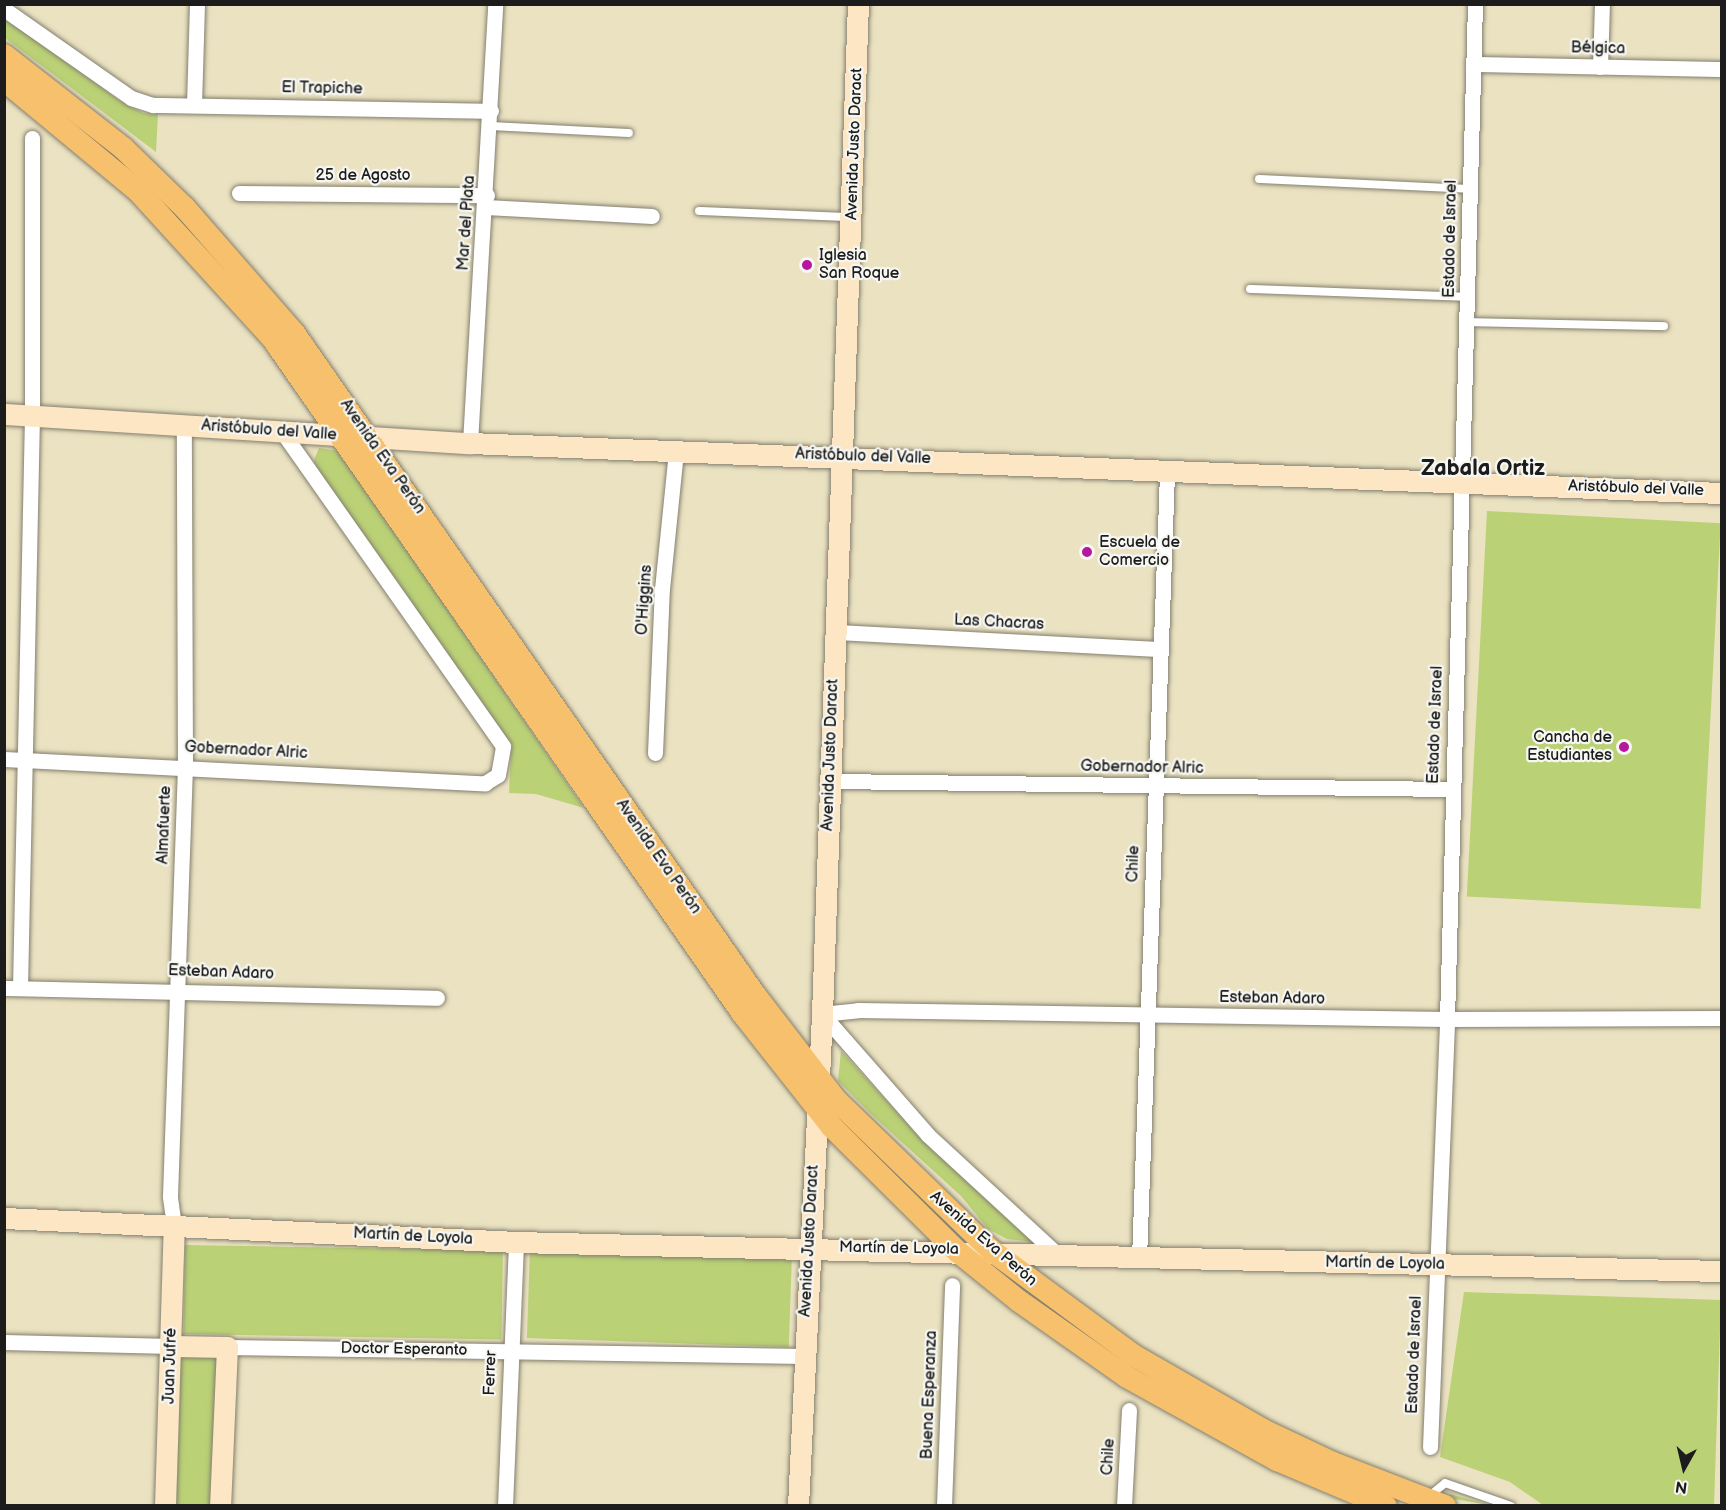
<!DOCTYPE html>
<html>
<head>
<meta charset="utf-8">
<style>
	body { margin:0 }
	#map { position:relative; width:1726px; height:1510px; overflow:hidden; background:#eae2c1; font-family:"Balsamiq Sans",sans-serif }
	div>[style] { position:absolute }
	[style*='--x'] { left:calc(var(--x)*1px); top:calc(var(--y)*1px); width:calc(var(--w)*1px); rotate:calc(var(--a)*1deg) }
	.green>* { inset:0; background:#bad176; transform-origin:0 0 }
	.roads { filter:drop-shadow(0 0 2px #837f6e) drop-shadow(0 0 2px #837f6e) }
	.lane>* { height:8px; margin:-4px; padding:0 4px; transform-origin:4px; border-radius:4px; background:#fff }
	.street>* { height:15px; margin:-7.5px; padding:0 7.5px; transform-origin:7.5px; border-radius:7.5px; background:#fff }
	.secondary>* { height:21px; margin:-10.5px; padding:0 10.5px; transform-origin:10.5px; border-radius:10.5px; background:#fce6c4 }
	.primary>* { height:22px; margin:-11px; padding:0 11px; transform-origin:11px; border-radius:11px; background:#f7c06c }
	.dots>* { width:16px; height:16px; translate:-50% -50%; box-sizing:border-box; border:3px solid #f6f6f2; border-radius:50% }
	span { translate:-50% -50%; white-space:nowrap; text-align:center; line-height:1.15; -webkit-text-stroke:4.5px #f6f6f2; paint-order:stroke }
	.street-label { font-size:16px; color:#1c1c1c }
	.poi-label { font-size:16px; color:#1c1c1c }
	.left { translate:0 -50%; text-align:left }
	.right { translate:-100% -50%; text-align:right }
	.district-label { font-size:22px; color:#1c1c1c; font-weight:700 }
	.frame { position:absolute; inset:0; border:6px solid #1c1c1c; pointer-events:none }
	.north { position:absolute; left:1654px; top:1438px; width:60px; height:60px; -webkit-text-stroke:4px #f6f6f2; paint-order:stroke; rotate:188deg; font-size:16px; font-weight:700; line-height:24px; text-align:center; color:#1c1c1c }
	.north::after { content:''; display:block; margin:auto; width:21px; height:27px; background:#1c1c1c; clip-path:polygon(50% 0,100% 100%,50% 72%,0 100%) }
</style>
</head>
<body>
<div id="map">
	<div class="green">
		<div style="clip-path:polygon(4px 16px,117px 99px,143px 113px,158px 114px,156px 152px,5px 38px)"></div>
		<div style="clip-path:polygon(319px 448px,339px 451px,584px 808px,536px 794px,509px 793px,511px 751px,316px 469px,314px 460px)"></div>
		<div style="left:1487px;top:511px;width:234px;height:386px;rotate:3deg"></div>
		<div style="clip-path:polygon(841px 1051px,914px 1131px,1034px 1242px,1007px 1239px,988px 1229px,961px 1196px,871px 1114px,838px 1081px)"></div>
		<div style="left:185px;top:1245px;width:318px;height:89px;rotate:1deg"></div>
		<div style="left:530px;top:1249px;width:262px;height:89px;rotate:2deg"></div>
		<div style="clip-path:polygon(1464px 1292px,1721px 1300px,1714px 1505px,1543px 1505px,1510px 1482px,1440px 1457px)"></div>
		<div style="left:180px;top:1354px;width:38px;height:152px;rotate:3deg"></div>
		<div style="clip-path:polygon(1450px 1494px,1490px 1505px,1448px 1498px)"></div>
	</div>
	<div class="roads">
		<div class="lane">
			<div style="--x:490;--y:126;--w:139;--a:2.9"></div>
			<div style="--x:1259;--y:179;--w:211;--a:2.7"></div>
			<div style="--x:699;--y:211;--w:149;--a:2.3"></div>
			<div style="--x:1250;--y:289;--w:217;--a:2.1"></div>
			<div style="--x:1467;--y:322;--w:197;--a:1.2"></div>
			<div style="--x:1428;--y:1497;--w:22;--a:-39"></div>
			<div style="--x:1445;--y:1483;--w:70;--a:19.2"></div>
		</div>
		<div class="street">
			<div style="--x:4;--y:9;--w:155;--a:35"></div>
			<div style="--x:131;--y:98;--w:23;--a:18"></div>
			<div style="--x:153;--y:105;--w:338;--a:1"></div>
			<div style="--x:1473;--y:64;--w:249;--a:1.2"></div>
			<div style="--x:1600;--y:67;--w:63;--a:-88.2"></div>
			<div style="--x:194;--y:105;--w:101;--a:-88.3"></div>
			<div style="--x:239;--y:193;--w:248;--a:0.5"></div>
			<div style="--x:486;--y:207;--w:166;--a:3.1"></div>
			<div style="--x:470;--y:443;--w:440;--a:-86.7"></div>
			<div style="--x:835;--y:632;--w:325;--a:3"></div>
			<div style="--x:655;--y:753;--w:164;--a:-87.6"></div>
			<div style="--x:662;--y:589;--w:140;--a:-84.2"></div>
			<div style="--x:4;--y:759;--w:482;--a:2.9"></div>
			<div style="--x:485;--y:783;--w:15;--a:-32"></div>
			<div style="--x:498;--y:775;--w:29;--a:-80"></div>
			<div style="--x:503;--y:746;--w:383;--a:-125.1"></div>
			<div style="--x:831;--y:781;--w:621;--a:0.74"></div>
			<div style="--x:4;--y:988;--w:433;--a:1.3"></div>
			<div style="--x:20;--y:988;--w:572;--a:-88.8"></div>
			<div style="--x:32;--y:416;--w:278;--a:-90"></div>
			<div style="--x:174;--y:1226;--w:30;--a:-98"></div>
			<div style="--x:170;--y:1196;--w:431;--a:-88"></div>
			<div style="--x:185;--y:765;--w:339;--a:-90.2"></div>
			<div style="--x:1059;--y:1256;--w:178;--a:-137.3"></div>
			<div style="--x:928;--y:1135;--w:161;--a:-131.2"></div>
			<div style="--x:822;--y:1014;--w:36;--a:-6"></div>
			<div style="--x:858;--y:1010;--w:589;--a:0.88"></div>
			<div style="--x:1447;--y:1019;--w:275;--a:-0.2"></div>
			<div style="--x:1139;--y:1259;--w:788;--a:-87.96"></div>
			<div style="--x:4;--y:1342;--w:168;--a:1.4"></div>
			<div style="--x:227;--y:1347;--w:577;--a:0.89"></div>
			<div style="--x:1430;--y:1447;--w:428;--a:-87.7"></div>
			<div style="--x:1447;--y:1019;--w:1015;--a:-88.42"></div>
			<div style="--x:505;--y:1506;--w:264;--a:-87.6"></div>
			<div style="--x:944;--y:1506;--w:221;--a:-87.9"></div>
			<div style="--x:1124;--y:1506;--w:96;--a:-87"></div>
		</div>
		<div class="secondary">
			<div style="--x:4;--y:414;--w:467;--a:3.6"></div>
			<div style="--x:470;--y:443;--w:1253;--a:2.29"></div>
			<div style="--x:4;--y:1218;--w:513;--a:2.68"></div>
			<div style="--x:516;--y:1242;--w:1206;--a:1.38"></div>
			<div style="--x:172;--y:1346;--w:55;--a:1"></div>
			<div style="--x:227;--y:1347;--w:159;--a:92.5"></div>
			<div style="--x:165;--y:1506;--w:280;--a:-88.2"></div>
			<div style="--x:798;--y:1506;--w:493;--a:-87.2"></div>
			<div style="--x:822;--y:1014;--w:1011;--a:-87.96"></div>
		</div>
		<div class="primary">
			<div style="--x:4;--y:55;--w:151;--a:38"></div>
			<div style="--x:123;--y:148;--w:86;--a:44.1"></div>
			<div style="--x:185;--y:208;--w:166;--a:48.9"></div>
			<div style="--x:294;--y:333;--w:807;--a:55.15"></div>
			<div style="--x:755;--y:995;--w:131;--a:52.4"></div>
			<div style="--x:835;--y:1099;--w:219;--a:44.1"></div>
			<div style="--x:992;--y:1251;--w:175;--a:36.4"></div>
			<div style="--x:1133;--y:1355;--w:152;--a:29.9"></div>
			<div style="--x:1265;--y:1431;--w:75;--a:25.2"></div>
			<div style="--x:1333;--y:1463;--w:120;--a:21"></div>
			<div style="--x:4;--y:80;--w:174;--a:39.6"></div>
			<div style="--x:138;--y:191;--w:200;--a:47.6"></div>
			<div style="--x:273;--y:339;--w:823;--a:55.15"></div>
			<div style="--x:743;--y:1014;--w:144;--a:51.8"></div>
			<div style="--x:832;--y:1127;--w:176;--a:44.8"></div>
			<div style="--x:957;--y:1251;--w:80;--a:38.9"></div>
			<div style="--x:1019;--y:1301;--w:132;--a:35.1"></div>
			<div style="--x:1127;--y:1377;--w:171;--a:29"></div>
			<div style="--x:1277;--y:1460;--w:118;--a:22.9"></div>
		</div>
	</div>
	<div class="dots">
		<div style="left:807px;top:265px;background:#b5179e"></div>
		<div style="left:1087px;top:552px;background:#b5179e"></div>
		<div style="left:1624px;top:747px;background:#b5179e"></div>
	</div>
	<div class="street-label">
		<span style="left:1598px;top:49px;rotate:1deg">Bélgica</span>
		<span style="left:322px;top:89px;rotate:1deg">El Trapiche</span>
		<span style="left:855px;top:144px;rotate:-88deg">Avenida Justo Daract</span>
		<span style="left:363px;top:176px">25 de Agosto</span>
		<span style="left:467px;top:223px;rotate:-86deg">Mar del Plata</span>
		<span style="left:1451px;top:239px;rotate:-89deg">Estado de Israel</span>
		<span style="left:269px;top:431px;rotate:4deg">Aristóbulo del Valle</span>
		<span style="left:382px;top:457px;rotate:55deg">Avenida Eva Perón</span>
		<span style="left:863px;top:457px;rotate:2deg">Aristóbulo del Valle</span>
		<span style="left:1636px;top:489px;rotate:2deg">Aristóbulo del Valle</span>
		<span style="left:645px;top:600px;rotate:-86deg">O'Higgins</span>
		<span style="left:999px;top:623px;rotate:3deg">Las Chacras</span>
		<span style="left:1436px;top:725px;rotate:-88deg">Estado de Israel</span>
		<span style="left:246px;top:751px;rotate:3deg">Gobernador Alric</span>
		<span style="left:831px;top:755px;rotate:-88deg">Avenida Justo Daract</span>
		<span style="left:1142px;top:768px;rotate:1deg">Gobernador Alric</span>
		<span style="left:165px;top:825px;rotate:-88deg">Almafuerte</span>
		<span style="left:658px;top:857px;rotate:55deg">Avenida Eva Perón</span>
		<span style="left:1134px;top:864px;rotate:-88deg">Chile</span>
		<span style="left:221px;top:973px;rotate:2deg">Esteban Adaro</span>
		<span style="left:1272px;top:999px;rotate:1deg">Esteban Adaro</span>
		<span style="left:413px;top:1237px;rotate:3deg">Martín de Loyola</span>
		<span style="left:983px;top:1239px;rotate:41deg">Avenida Eva Perón</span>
		<span style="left:810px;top:1241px;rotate:-87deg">Avenida Justo Daract</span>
		<span style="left:899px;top:1249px;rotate:1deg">Martín de Loyola</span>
		<span style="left:1385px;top:1264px;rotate:1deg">Martín de Loyola</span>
		<span style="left:404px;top:1350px;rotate:1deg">Doctor Esperanto</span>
		<span style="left:1415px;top:1355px;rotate:-88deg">Estado de Israel</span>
		<span style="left:171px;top:1366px;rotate:-88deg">Juan Jufré</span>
		<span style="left:491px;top:1373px;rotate:-88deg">Ferrer</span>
		<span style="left:930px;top:1395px;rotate:-88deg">Buena Esperanza</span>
		<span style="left:1109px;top:1457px;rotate:-87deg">Chile</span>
	</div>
	<div class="poi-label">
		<span class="left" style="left:819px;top:265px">Iglesia<br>San Roque</span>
		<span class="left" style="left:1099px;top:552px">Escuela de<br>Comercio</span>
		<span class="right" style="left:1612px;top:747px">Cancha de<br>Estudiantes</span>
	</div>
	<div class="district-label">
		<span style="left:1483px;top:469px">Zabala Ortiz</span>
	</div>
	<div class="frame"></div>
	<div class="north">N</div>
</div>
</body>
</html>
